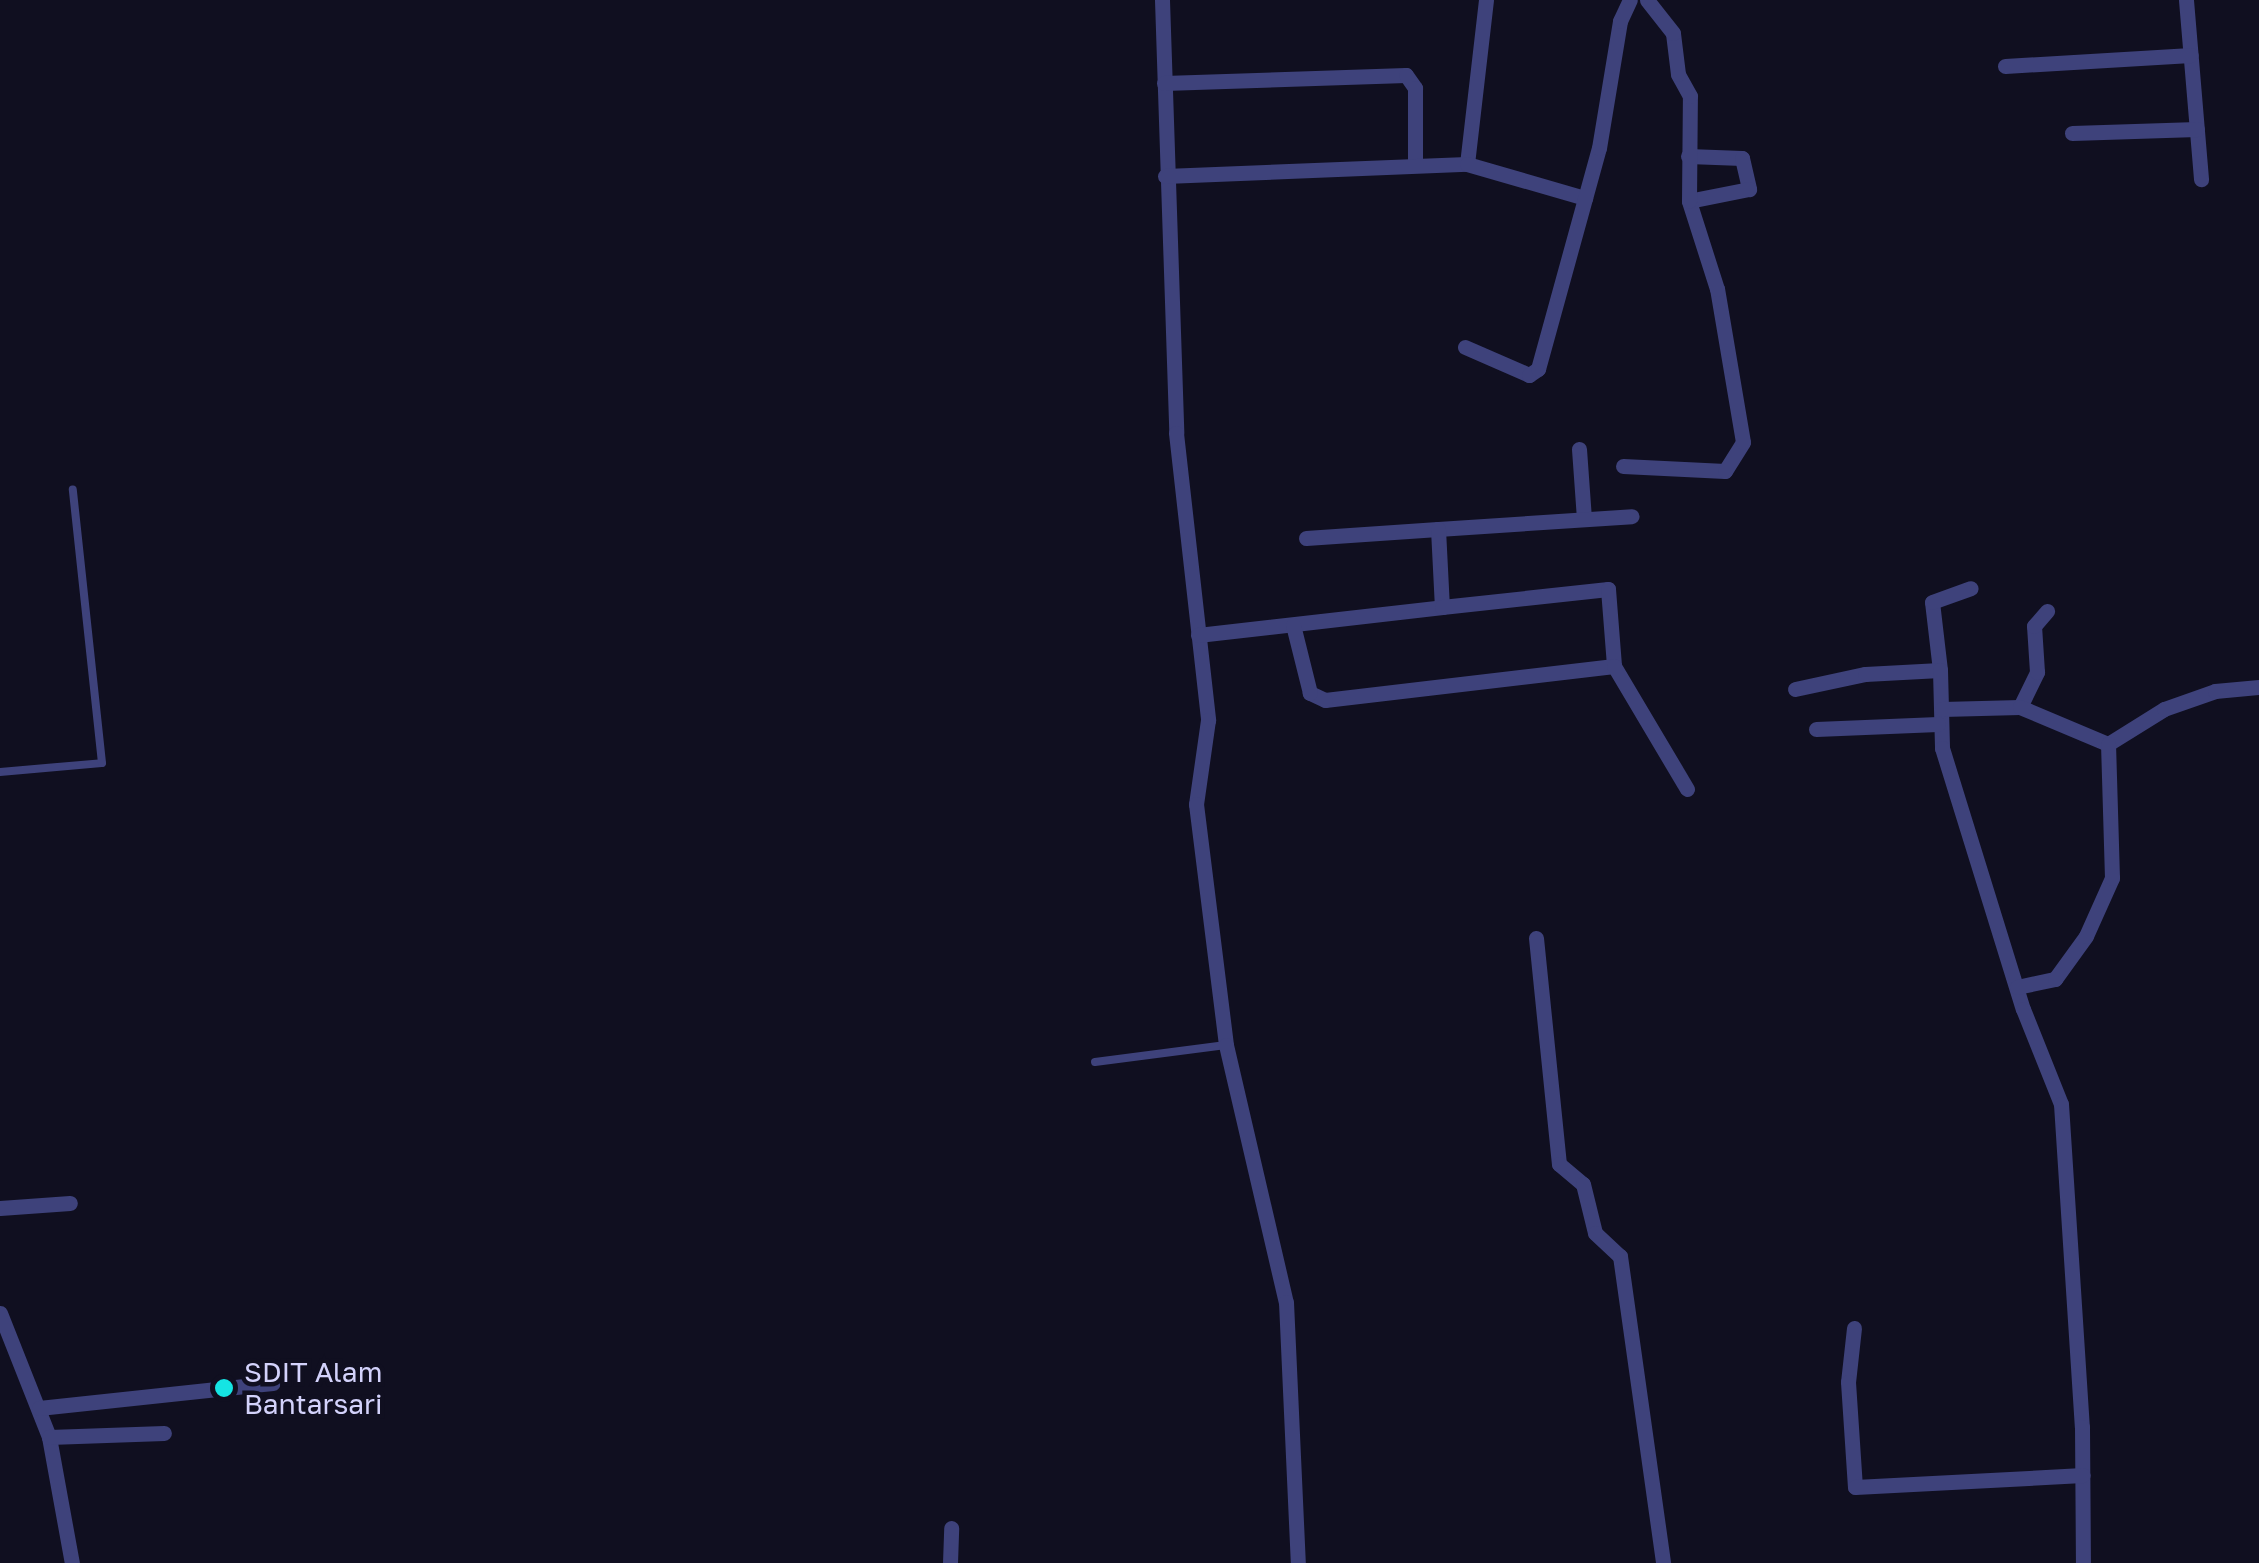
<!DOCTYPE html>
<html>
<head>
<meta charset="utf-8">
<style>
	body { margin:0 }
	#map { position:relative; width:2259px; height:1563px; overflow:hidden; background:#100f20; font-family:"Golos Text",sans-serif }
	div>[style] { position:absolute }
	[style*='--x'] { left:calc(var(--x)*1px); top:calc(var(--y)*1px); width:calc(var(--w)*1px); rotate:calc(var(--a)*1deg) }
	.lane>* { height:8px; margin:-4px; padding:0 4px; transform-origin:4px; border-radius:4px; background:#3e427b }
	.street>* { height:15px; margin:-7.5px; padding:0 7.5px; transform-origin:7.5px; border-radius:7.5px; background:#3e427b }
	.dots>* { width:28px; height:28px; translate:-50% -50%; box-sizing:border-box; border:5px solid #100f20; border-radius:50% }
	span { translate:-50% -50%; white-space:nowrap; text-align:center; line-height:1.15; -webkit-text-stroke:9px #100f20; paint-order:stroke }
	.poi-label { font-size:28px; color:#d3d2fb }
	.left { translate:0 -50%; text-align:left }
</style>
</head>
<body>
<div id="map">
	<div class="lane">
		<div style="--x:0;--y:772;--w:102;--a:-5"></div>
		<div style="--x:102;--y:763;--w:275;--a:-96.1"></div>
		<div style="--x:1095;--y:1062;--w:132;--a:-7.4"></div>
	</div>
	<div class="street">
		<div style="--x:1162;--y:0;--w:433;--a:88.1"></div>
		<div style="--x:1176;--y:433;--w:289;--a:83.6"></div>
		<div style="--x:1208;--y:720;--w:85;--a:98.1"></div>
		<div style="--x:1196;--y:804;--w:243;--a:82.9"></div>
		<div style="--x:1226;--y:1045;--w:264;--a:76.9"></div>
		<div style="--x:1286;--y:1302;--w:261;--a:87.4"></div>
		<div style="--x:2186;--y:0;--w:180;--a:85.2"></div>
		<div style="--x:2005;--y:66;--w:186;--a:-3.4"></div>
		<div style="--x:1164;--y:83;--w:242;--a:-1.9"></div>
		<div style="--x:1406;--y:75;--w:16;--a:55"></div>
		<div style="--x:1415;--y:88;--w:77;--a:90"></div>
		<div style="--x:2072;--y:133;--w:125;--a:-1.8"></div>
		<div style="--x:1688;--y:156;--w:54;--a:2.1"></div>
		<div style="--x:1742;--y:158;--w:32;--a:77"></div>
		<div style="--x:1749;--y:189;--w:61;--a:168.7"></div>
		<div style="--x:1467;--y:164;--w:165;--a:-83.4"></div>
		<div style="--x:1165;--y:176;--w:302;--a:-2.3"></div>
		<div style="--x:1467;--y:164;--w:123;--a:16.1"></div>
		<div style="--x:1465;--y:347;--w:70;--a:23.6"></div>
		<div style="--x:1529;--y:375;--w:11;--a:-34"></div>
		<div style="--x:1538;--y:369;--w:229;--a:-74.6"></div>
		<div style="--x:1599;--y:148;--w:129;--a:-80.6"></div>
		<div style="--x:1620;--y:21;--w:23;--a:-65"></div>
		<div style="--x:1579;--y:449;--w:70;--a:85.9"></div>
		<div style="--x:1623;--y:466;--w:102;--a:2.8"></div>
		<div style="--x:1725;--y:471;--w:34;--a:-58"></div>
		<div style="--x:1743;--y:442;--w:155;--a:-99.6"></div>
		<div style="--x:1717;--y:289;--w:92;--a:-107.7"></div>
		<div style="--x:1689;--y:201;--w:105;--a:-89.5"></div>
		<div style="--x:1690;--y:96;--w:25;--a:-119"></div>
		<div style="--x:1678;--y:74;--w:41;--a:-97"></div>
		<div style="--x:1673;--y:33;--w:42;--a:-128.2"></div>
		<div style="--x:1438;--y:529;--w:194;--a:-3.8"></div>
		<div style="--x:1306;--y:538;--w:132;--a:-3.9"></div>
		<div style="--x:1438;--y:529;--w:78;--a:87.1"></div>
		<div style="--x:1198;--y:635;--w:246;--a:-6.5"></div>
		<div style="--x:1442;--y:607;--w:167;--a:-6.2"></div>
		<div style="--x:1608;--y:589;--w:77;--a:85.5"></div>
		<div style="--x:1614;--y:666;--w:291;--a:173.3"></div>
		<div style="--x:1325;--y:700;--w:17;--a:-155"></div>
		<div style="--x:1310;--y:693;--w:70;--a:-104"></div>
		<div style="--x:1614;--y:666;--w:143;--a:59.3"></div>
		<div style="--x:1940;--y:670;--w:68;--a:-96.7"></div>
		<div style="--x:1932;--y:602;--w:41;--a:-19.7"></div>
		<div style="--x:1795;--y:689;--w:72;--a:-12.1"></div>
		<div style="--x:1865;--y:674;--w:75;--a:-3.1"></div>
		<div style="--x:1940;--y:670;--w:78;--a:88.5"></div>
		<div style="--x:1942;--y:748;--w:273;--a:72.8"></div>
		<div style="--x:2023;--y:1009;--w:102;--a:68.2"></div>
		<div style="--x:2061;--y:1104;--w:324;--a:86.3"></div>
		<div style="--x:2082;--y:1427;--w:136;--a:89.6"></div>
		<div style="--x:2020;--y:707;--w:39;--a:-64"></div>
		<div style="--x:2037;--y:672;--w:46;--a:-93.7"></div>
		<div style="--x:2034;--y:626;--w:20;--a:-49"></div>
		<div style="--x:1942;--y:709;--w:78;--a:-1.5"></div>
		<div style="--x:2020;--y:707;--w:95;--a:22.8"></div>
		<div style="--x:2108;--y:744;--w:66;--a:-32"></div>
		<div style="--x:2164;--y:709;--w:54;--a:-19.4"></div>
		<div style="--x:2215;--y:691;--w:44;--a:-5.2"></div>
		<div style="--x:1816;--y:729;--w:122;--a:-2.3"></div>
		<div style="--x:1536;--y:938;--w:227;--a:84.2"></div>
		<div style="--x:1559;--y:1164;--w:31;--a:40"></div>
		<div style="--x:1583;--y:1184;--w:50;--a:76.2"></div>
		<div style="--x:1595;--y:1233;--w:34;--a:43"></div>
		<div style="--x:1620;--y:1256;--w:310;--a:82"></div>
		<div style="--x:2017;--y:987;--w:39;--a:-12"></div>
		<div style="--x:2055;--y:979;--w:53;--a:-54.2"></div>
		<div style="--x:2086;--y:936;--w:64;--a:-65.9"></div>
		<div style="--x:2112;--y:878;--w:134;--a:-91.7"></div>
		<div style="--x:0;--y:1208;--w:70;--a:-4.1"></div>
		<div style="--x:0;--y:1313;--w:133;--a:68.4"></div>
		<div style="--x:49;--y:1437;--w:128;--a:79.7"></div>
		<div style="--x:1854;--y:1328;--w:54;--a:96.3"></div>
		<div style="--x:1848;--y:1382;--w:105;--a:86.2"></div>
		<div style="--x:1855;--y:1487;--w:228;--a:-3"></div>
		<div style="--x:39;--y:1408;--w:235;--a:-6.1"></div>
		<div style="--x:49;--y:1437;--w:115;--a:-2"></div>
		<div style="--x:950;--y:1563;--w:35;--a:-88"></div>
	</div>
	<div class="dots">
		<div style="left:224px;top:1388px;background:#15e4e4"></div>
	</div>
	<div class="poi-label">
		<span class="left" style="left:244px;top:1388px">SDIT Alam<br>Bantarsari</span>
	</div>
</div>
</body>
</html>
